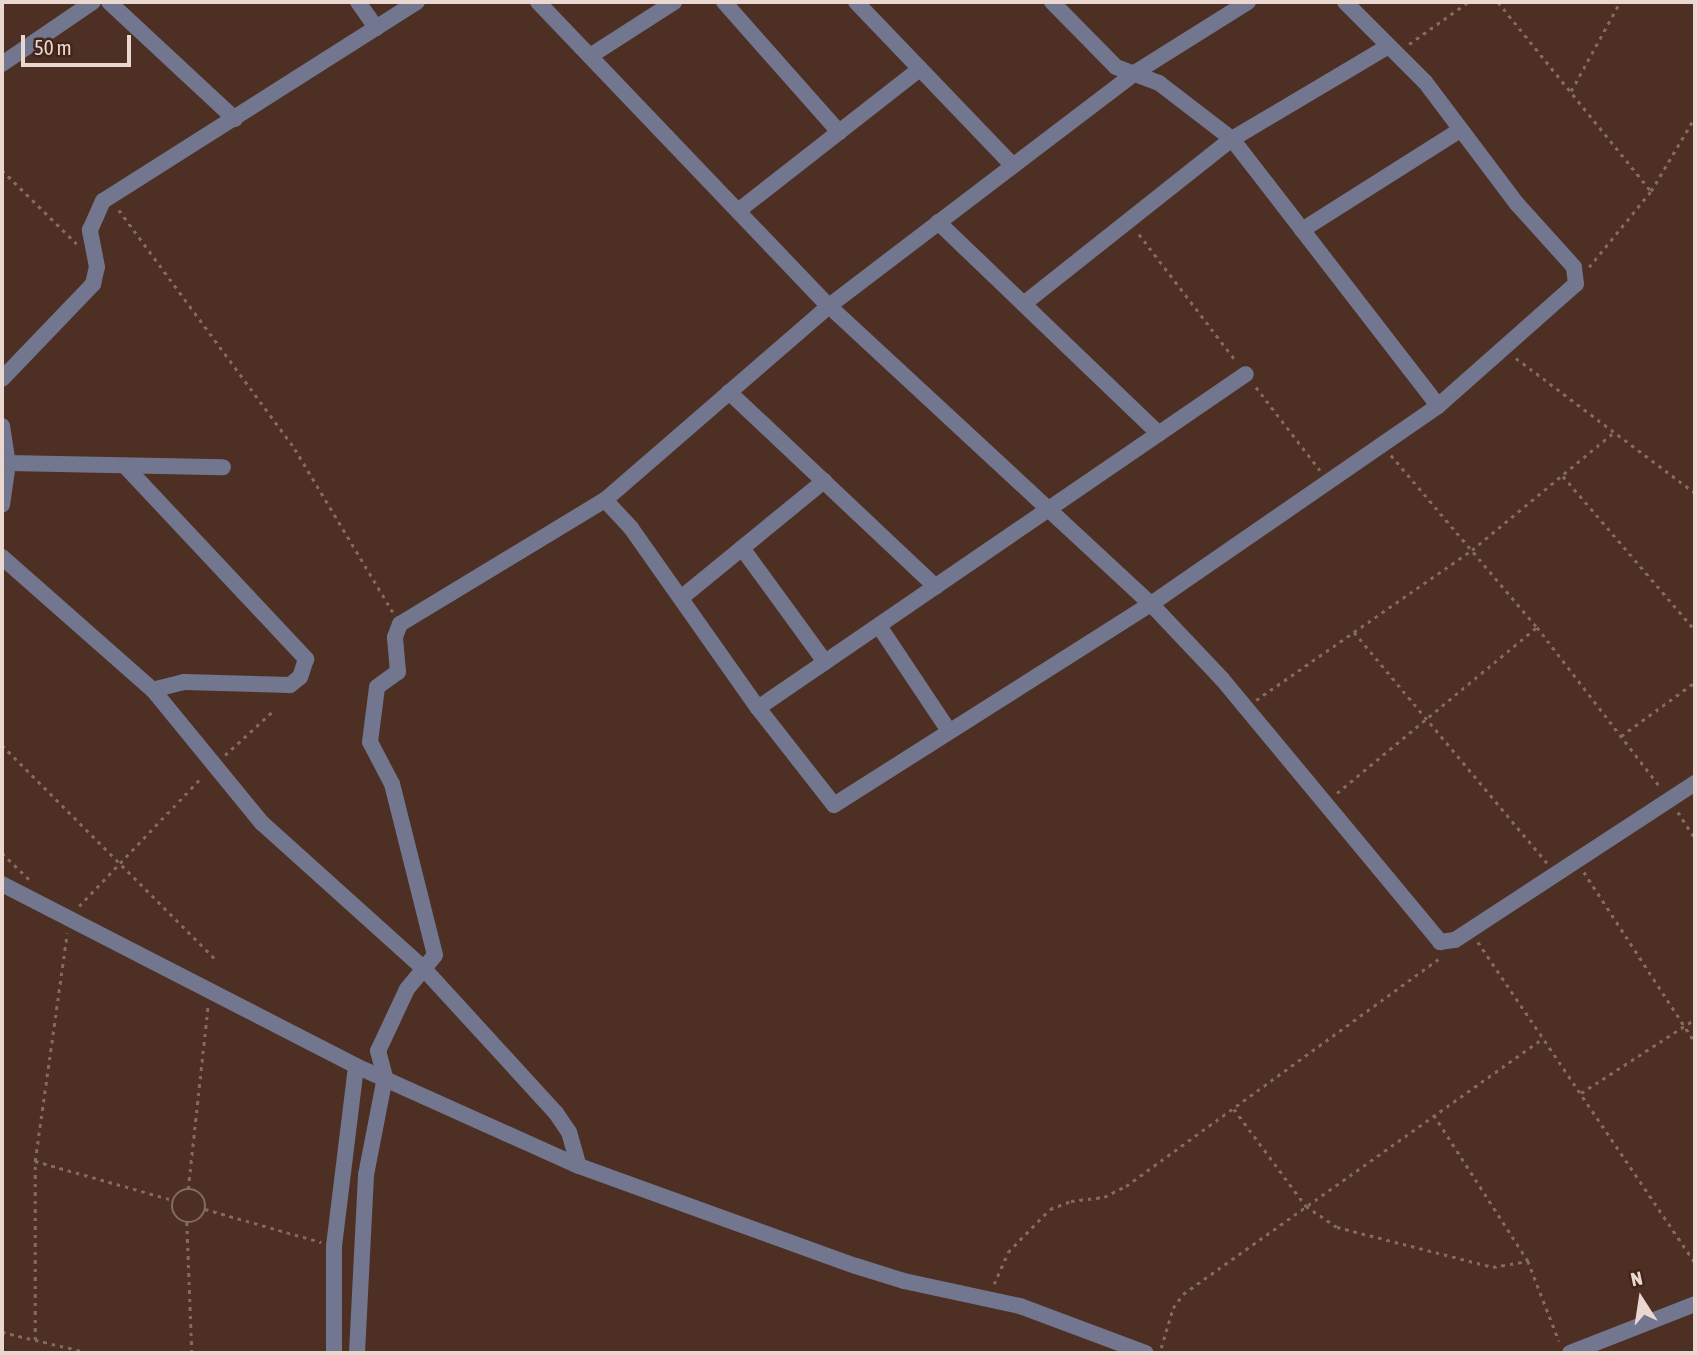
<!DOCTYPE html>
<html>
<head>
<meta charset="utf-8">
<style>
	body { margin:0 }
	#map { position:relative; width:1697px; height:1355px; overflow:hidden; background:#4d3023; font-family:"Asap Condensed",sans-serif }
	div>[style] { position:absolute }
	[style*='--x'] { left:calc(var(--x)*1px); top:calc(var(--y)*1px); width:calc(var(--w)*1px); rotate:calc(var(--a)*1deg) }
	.path>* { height:2.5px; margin-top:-1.25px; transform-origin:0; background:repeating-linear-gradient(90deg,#846a5f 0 3.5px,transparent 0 8.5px) }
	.path>.ring { margin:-1.25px; padding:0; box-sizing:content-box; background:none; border:2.5px solid #846a5f; border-radius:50% }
	.minor>* { height:16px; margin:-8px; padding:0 8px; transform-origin:8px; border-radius:8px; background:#72768e }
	span { translate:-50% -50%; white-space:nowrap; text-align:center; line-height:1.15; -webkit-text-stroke:5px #422519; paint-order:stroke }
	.frame { position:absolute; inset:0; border:4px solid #ead7cf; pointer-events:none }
	.north { position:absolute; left:1606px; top:1264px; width:70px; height:70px; -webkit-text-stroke:5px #422519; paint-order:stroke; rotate:348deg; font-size:19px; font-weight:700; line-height:28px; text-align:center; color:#ead7cf }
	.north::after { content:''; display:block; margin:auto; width:24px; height:32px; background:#ead7cf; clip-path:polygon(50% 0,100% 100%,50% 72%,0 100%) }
	.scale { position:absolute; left:21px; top:35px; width:110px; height:32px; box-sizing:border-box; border:4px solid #ead7cf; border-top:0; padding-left:9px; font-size:21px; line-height:24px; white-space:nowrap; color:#ead7cf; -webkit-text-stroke:5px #422519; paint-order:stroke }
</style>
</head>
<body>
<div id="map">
	<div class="path">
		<div style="--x:1498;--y:2;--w:243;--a:51"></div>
		<div style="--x:1409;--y:44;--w:72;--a:-35.4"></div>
		<div style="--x:1571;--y:91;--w:102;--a:-61.2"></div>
		<div style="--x:2;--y:170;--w:105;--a:44.6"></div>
		<div style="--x:119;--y:210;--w:297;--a:53.6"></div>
		<div style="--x:295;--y:449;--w:190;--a:59"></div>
		<div style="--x:1139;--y:234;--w:161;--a:52.6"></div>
		<div style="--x:1589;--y:267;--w:98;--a:-50.8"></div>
		<div style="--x:1651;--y:191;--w:86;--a:-59.3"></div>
		<div style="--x:1516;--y:358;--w:224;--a:37"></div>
		<div style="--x:1256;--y:387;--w:105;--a:52.4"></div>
		<div style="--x:1391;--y:455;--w:226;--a:49.7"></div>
		<div style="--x:1537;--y:627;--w:202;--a:52.4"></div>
		<div style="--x:1563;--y:476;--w:203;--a:49.4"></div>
		<div style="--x:1354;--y:632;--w:301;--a:50.1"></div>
		<div style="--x:1256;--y:700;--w:263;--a:-34.8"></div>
		<div style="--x:1472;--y:550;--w:183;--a:-39.7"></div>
		<div style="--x:1621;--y:736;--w:92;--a:-36.1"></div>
		<div style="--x:2;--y:745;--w:303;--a:45.1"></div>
		<div style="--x:225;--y:755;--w:64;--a:-42.5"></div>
		<div style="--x:1337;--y:793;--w:260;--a:-39.7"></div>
		<div style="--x:1678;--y:812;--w:31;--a:57"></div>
		<div style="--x:2;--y:853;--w:40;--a:44"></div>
		<div style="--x:1584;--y:872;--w:203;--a:56.9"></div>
		<div style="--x:79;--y:906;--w:178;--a:-46.4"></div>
		<div style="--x:1478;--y:942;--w:387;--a:55.9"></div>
		<div style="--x:1581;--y:1093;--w:136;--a:-33"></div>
		<div style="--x:1234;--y:1109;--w:121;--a:53.4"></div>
		<div style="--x:1306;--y:1206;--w:37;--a:34"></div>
		<div style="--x:1337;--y:1227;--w:161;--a:14.4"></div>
		<div style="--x:1493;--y:1267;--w:36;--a:-10"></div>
		<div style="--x:1434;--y:1115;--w:174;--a:57.2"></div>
		<div style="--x:1528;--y:1261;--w:86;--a:68.8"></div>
		<div style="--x:35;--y:1161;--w:143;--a:15.8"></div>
		<div style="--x:188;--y:1189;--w:184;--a:-83.8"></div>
		<div class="ring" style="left:172px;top:1189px;width:31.5px;height:31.5px"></div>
		<div style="--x:205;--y:1209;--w:121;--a:15.9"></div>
		<div style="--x:187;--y:1222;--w:131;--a:87.8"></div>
		<div style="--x:994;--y:1284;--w:35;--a:-66"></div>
		<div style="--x:1008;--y:1252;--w:60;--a:-45.7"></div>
		<div style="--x:1050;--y:1209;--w:22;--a:-21"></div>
		<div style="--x:1071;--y:1201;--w:33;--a:-7"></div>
		<div style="--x:1104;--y:1197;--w:25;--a:-27"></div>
		<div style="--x:1126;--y:1186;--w:388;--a:-36"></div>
		<div style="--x:2;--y:1332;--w:90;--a:13.4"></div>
		<div style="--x:35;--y:1340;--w:179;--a:-90"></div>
		<div style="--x:35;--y:1161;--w:230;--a:-82"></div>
		<div style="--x:1161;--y:1348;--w:42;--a:-73.3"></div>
		<div style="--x:1173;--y:1308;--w:17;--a:-54"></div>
		<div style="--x:1183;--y:1294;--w:442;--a:-35.4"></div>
	</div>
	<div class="minor">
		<div style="--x:109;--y:2;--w:172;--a:42.9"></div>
		<div style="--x:358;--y:2;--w:32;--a:55"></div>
		<div style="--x:538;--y:2;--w:421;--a:46.3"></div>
		<div style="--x:829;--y:306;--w:439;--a:42.8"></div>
		<div style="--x:1151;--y:604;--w:103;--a:46.6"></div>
		<div style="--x:1222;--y:679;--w:342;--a:50.3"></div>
		<div style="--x:1440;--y:942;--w:15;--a:-8"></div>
		<div style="--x:1455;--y:940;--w:287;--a:-33.2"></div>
		<div style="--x:724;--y:2;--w:174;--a:48.5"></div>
		<div style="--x:856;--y:2;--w:227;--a:46.2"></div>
		<div style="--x:1052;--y:2;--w:91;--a:45.4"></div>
		<div style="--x:1116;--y:67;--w:46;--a:20.4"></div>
		<div style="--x:1159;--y:83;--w:92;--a:37.5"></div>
		<div style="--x:1232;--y:139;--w:337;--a:52.3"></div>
		<div style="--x:590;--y:56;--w:100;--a:-32.7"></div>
		<div style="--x:2;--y:64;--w:110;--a:-34.3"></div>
		<div style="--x:738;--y:211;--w:231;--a:-38"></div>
		<div style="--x:938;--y:222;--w:306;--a:43.8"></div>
		<div style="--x:1302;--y:230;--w:187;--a:-32.3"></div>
		<div style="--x:1026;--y:302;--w:263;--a:-38.4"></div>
		<div style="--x:1232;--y:139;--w:180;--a:-30.7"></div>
		<div style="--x:2;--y:379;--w:132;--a:-46.2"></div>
		<div style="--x:93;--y:284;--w:17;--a:-77"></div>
		<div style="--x:97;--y:267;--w:38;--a:-101"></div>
		<div style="--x:90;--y:230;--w:32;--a:-66"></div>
		<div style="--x:103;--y:201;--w:372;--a:-32.4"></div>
		<div style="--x:729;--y:392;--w:284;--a:43.3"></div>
		<div style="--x:2;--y:426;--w:37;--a:81"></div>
		<div style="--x:8;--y:463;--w:42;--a:98.1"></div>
		<div style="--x:8;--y:463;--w:215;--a:1.1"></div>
		<div style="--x:125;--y:466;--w:265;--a:46.8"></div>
		<div style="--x:306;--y:659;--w:19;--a:108"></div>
		<div style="--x:300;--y:677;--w:13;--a:141"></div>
		<div style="--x:290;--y:685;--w:106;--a:-178.4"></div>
		<div style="--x:184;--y:682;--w:32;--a:166"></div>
		<div style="--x:605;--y:500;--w:38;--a:47"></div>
		<div style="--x:631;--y:528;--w:220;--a:54.8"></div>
		<div style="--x:758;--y:708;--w:123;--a:51.9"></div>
		<div style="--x:834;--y:805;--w:375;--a:-32.4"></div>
		<div style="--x:1151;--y:604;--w:349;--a:-34.6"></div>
		<div style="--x:1438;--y:406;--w:184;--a:-41.5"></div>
		<div style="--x:1576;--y:284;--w:17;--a:-97"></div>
		<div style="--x:1574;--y:267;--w:85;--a:-132.1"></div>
		<div style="--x:1517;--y:204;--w:153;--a:-127"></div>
		<div style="--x:1425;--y:82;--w:113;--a:-135"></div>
		<div style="--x:742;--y:548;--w:141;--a:53.9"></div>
		<div style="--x:2;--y:557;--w:201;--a:41.4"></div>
		<div style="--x:153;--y:690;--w:172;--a:50.7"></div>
		<div style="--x:262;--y:823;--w:219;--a:42"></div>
		<div style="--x:425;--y:970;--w:194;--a:47.5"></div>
		<div style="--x:556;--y:1113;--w:23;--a:56"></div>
		<div style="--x:569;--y:1132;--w:35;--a:74"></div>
		<div style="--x:681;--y:598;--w:185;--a:-39.3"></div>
		<div style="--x:879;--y:626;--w:126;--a:56.3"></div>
		<div style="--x:758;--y:708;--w:591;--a:-34.39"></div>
		<div style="--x:2;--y:884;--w:398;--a:27.2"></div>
		<div style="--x:356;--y:1066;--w:244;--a:24.2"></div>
		<div style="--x:579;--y:1166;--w:294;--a:19.9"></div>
		<div style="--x:856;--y:1266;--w:50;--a:17.4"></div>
		<div style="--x:904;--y:1281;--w:119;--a:12.2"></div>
		<div style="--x:1020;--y:1306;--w:134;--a:20.5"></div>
		<div style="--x:334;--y:1353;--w:107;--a:-90"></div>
		<div style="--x:334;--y:1246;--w:181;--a:-83"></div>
		<div style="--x:357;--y:1353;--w:178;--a:-87.1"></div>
		<div style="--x:366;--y:1175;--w:100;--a:-79"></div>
		<div style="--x:385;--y:1077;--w:27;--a:-105"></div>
		<div style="--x:378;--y:1051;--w:68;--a:-64.9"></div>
		<div style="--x:407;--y:989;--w:44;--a:-50.5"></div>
		<div style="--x:435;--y:955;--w:176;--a:-104.1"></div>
		<div style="--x:392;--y:784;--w:47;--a:-117.6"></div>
		<div style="--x:370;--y:742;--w:55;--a:-82.7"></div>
		<div style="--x:377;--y:687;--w:26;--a:-36"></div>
		<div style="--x:398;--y:672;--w:35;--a:-95"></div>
		<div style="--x:395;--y:637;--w:14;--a:-69"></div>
		<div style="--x:400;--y:624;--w:240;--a:-31.2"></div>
		<div style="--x:605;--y:500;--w:296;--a:-40.9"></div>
		<div style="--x:829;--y:306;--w:382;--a:-37.3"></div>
		<div style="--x:1133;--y:74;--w:136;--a:-32.1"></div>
		<div style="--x:1570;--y:1353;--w:134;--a:-21.4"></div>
	</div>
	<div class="frame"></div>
	<div class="north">N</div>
	<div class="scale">50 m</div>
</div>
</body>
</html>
